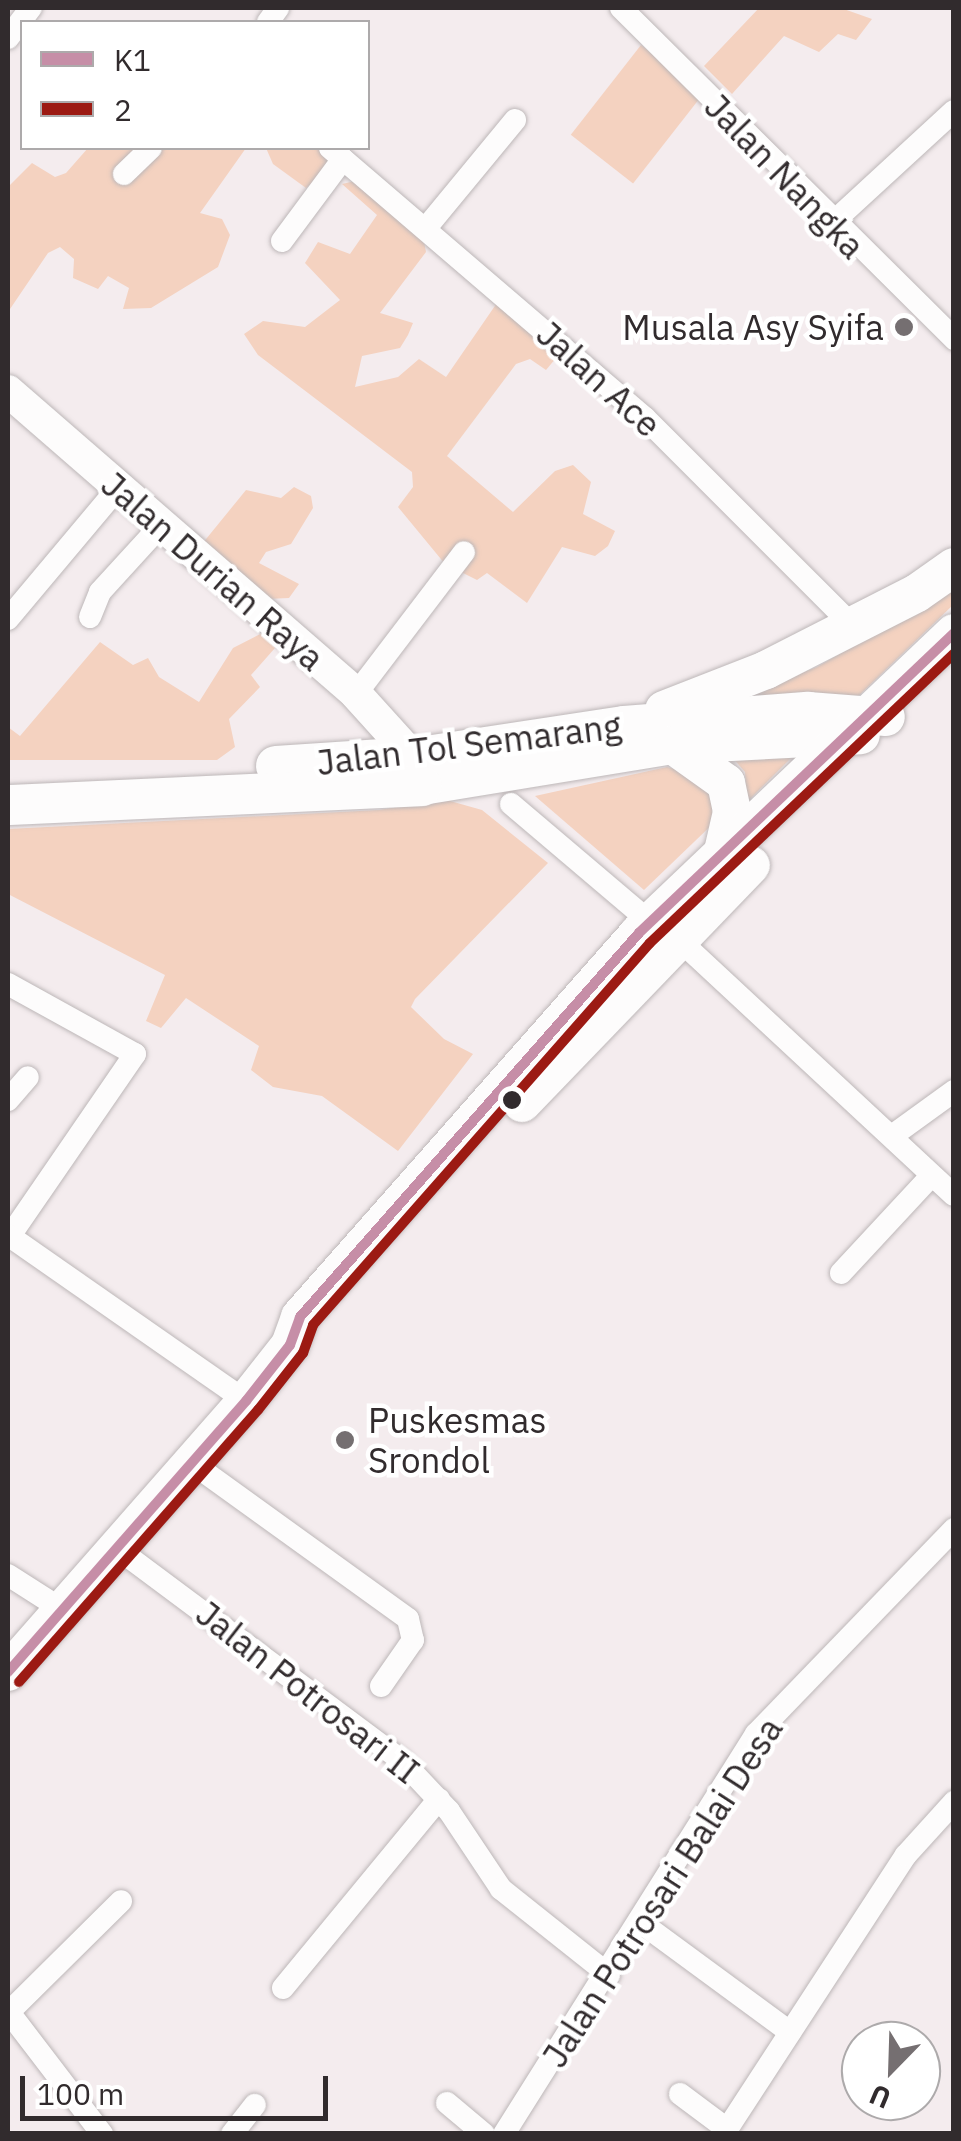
<!DOCTYPE html>
<html>
<head>
<meta charset="utf-8">
<style>
	body { margin:0 }
	#map { position:relative; width:961px; height:2141px; overflow:hidden; background:#f4ecee; font-family:"IBM Plex Sans",sans-serif }
	div>[style] { position:absolute }
	[style*='--x'] { left:calc(var(--x)*1px); top:calc(var(--y)*1px); width:calc(var(--w)*1px); rotate:calc(var(--a)*1deg) }
	.green>* { inset:0; background:#f4d2c0; transform-origin:0 0 }
	.roads { filter:drop-shadow(0 0 2px #bdb7b8) drop-shadow(0 0 2px #bdb7b8) }
	.minor>* { height:22px; margin:-11px; padding:0 11px; transform-origin:11px; border-radius:11px; background:#fdfcfc }
	.secondary>* { height:32px; margin:-16px; padding:0 16px; transform-origin:16px; border-radius:16px; background:#fdfcfc }
	.trunk>* { height:38px; margin:-19px; padding:0 19px; transform-origin:19px; border-radius:19px; background:#fdfcfc }
	.motorway>* { height:40px; margin:-20px; padding:0 20px; transform-origin:20px; border-radius:20px; background:#fdfcfc }
	.bus-1>* { height:10px; margin:-5px; padding:0 5px; transform-origin:5px; border-radius:5px; background:#c68ea7 }
	.bus-2>* { height:10px; margin:-5px; padding:0 5px; transform-origin:5px; border-radius:5px; background:#9c1a13 }
	.dots>* { width:28px; height:28px; translate:-50% -50%; box-sizing:border-box; border:5px solid #fff; border-radius:50% }
	span { translate:-50% -50%; white-space:nowrap; text-align:center; line-height:1.15; -webkit-text-stroke:9px #fff; paint-order:stroke }
	.street-label { font-size:35px; color:#312b2d }
	.poi-label { font-size:35px; color:#312b2d }
	.right { translate:-100% -50%; text-align:right }
	.left { translate:0 -50%; text-align:left }
	.frame { position:absolute; inset:0; border:10px solid #312b2d; pointer-events:none }
	.legend { position:absolute; left:20px; top:20px; width:350px; height:130px; box-sizing:border-box; background:#fff; border:2px solid #adaaab; margin:0; padding:12px 18px; list-style:none; font-size:30px; color:#312b2d }
	.legend li { display:flex; align-items:center; gap:20px; height:50px }
	.legend b { width:50px; border:2px solid #adaaab }
	.north { position:absolute; left:841px; top:2021px; width:100px; height:100px; box-sizing:border-box; background:#fff; border:2px solid #adaaab; border-radius:50%; rotate:203deg; font-size:28px; font-weight:700; line-height:40px; text-align:center; color:#312b2d }
	.north::after { content:''; display:block; margin:auto; width:35px; height:45px; background:#756f71; clip-path:polygon(50% 0,100% 100%,50% 72%,0 100%) }
	.scale { position:absolute; left:20px; top:2076px; width:308px; height:45px; box-sizing:border-box; border:5px solid #312b2d; border-top:0; padding-left:12px; font-size:30px; line-height:35px; white-space:nowrap; color:#312b2d; -webkit-text-stroke:8px #fff; paint-order:stroke }
</style>
</head>
<body>
<div id="map">
	<div class="green">
		<div style="clip-path:polygon(759px 8px,841px 8px,872px 19px,856px 40px,838px 34px,819px 52px,784px 36px,732px 94px,704px 66px)"></div>
		<div style="left:641px;top:45px;width:79px;height:114px;rotate:38deg"></div>
		<div style="clip-path:polygon(88px 148px,246px 148px,200px 213px,222px 219px,230px 235px,218px 267px,151px 308px,123px 309px,129px 288px,108px 276px,98px 289px,73px 278px,74px 259px,60px 247px,48px 253px,8px 312px,8px 187px,32px 163px,55px 177px,66px 173px)"></div>
		<div style="clip-path:polygon(266px 148px,321px 148px,331px 167px,306px 188px,273px 164px)"></div>
		<div style="clip-path:polygon(355px 181px,423px 236px,426px 252px,380px 313px,413px 323px,408px 335px,400px 348px,362px 356px,355px 387px,398px 377px,419px 359px,446px 377px,499px 300px,561px 352px,546px 370px,530px 359px,516px 364px,447px 456px,513px 512px,555px 471px,573px 465px,591px 482px,583px 514px,615px 531px,608px 546px,595px 556px,562px 547px,527px 603px,487px 573px,477px 580px,445px 564px,398px 507px,413px 487px,412px 472px,258px 355px,244px 334px,263px 321px,305px 327px,340px 300px,305px 263px,318px 242px,350px 254px,377px 215px,342px 184px)"></div>
		<div style="clip-path:polygon(294px 487px,311px 496px,313px 508px,291px 544px,266px 552px,259px 563px,299px 584px,289px 598px,266px 599px,202px 544px,246px 490px,281px 498px)"></div>
		<div style="clip-path:polygon(953px 588px,953px 605px,849px 705px,707px 709px,817px 667px)"></div>
		<div style="clip-path:polygon(266px 631px,275px 648px,251px 675px,260px 687px,229px 719px,235px 747px,217px 760px,8px 760px,8px 727px,20px 736px,100px 642px,133px 665px,148px 658px,159px 677px,199px 702px,233px 648px)"></div>
		<div style="clip-path:polygon(795px 754px,747px 802px,745px 772px,732px 757px)"></div>
		<div style="clip-path:polygon(667px 767px,706px 778px,719px 818px,644px 890px,535px 796px)"></div>
		<div style="clip-path:polygon(443px 799px,482px 810px,548px 863px,415px 999px,411px 1007px,444px 1039px,473px 1054px,398px 1151px,322px 1096px,273px 1087px,251px 1070px,259px 1046px,186px 998px,161px 1028px,146px 1021px,165px 975px,8px 894px,8px 829px,379px 810px)"></div>
	</div>
	<div class="roads">
		<div class="minor">
			<div style="--x:621;--y:8;--w:470;--a:44.8"></div>
			<div style="--x:268;--y:22;--w:17;--a:-54"></div>
			<div style="--x:8;--y:38;--w:38;--a:-53"></div>
			<div style="--x:330;--y:148;--w:415;--a:40.6"></div>
			<div style="--x:645;--y:418;--w:294;--a:45"></div>
			<div style="--x:124;--y:174;--w:37;--a:-44"></div>
			<div style="--x:831;--y:224;--w:167;--a:-42.6"></div>
			<div style="--x:426;--y:228;--w:140;--a:-50.5"></div>
			<div style="--x:282;--y:241;--w:102;--a:-53.4"></div>
			<div style="--x:90;--y:617;--w:27;--a:-68"></div>
			<div style="--x:100;--y:592;--w:93;--a:-47.6"></div>
			<div style="--x:8;--y:619;--w:170;--a:-50"></div>
			<div style="--x:356;--y:694;--w:178;--a:-52.7"></div>
			<div style="--x:511;--y:804;--w:182;--a:40.3"></div>
			<div style="--x:677;--y:938;--w:378;--a:42.9"></div>
			<div style="--x:8;--y:984;--w:145;--a:28.9"></div>
			<div style="--x:135;--y:1054;--w:221;--a:124.5"></div>
			<div style="--x:8;--y:1100;--w:30;--a:-49"></div>
			<div style="--x:896;--y:1133;--w:72;--a:-35.9"></div>
			<div style="--x:8;--y:1235;--w:290;--a:34.9"></div>
			<div style="--x:841;--y:1273;--w:132;--a:-47.1"></div>
			<div style="--x:192;--y:1463;--w:266;--a:35.8"></div>
			<div style="--x:408;--y:1619;--w:22;--a:77"></div>
			<div style="--x:413;--y:1640;--w:56;--a:124.8"></div>
			<div style="--x:118;--y:1549;--w:353;--a:36.7"></div>
			<div style="--x:401;--y:1760;--w:70;--a:46.7"></div>
			<div style="--x:449;--y:1811;--w:94;--a:56.3"></div>
			<div style="--x:501;--y:1889;--w:138;--a:38.5"></div>
			<div style="--x:8;--y:1575;--w:65;--a:32.5"></div>
			<div style="--x:640;--y:1922;--w:186;--a:36.3"></div>
			<div style="--x:283;--y:1988;--w:245;--a:-50.5"></div>
			<div style="--x:8;--y:2011;--w:155;--a:52.6"></div>
			<div style="--x:8;--y:2013;--w:159;--a:-44.7"></div>
			<div style="--x:680;--y:2094;--w:59;--a:36.7"></div>
			<div style="--x:447;--y:2103;--w:48;--a:40"></div>
			<div style="--x:232;--y:2134;--w:37;--a:-52"></div>
			<div style="--x:504;--y:2134;--w:473;--a:-57.8"></div>
			<div style="--x:756;--y:1734;--w:285;--a:-46"></div>
			<div style="--x:724;--y:2134;--w:333;--a:-56.9"></div>
			<div style="--x:906;--y:1855;--w:72;--a:-47.8"></div>
		</div>
		<div class="secondary">
			<div style="--x:8;--y:391;--w:461;--a:41"></div>
			<div style="--x:356;--y:694;--w:85;--a:47.9"></div>
			<div style="--x:413;--y:757;--w:19;--a:72"></div>
		</div>
		<div class="trunk">
			<div style="--x:664;--y:710;--w:110;--a:-21.4"></div>
			<div style="--x:766;--y:670;--w:169;--a:-27"></div>
			<div style="--x:917;--y:593;--w:45;--a:-35.1"></div>
			<div style="--x:673;--y:745;--w:65;--a:35.6"></div>
			<div style="--x:726;--y:783;--w:30;--a:78"></div>
			<div style="--x:732;--y:812;--w:49;--a:102.9"></div>
			<div style="--x:413;--y:757;--w:213;--a:-8.6"></div>
			<div style="--x:624;--y:725;--w:185;--a:-4.4"></div>
			<div style="--x:808;--y:711;--w:78;--a:4.4"></div>
			<div style="--x:422;--y:786;--w:254;--a:-9.3"></div>
			<div style="--x:673;--y:745;--w:188;--a:-3"></div>
			<div style="--x:522;--y:1103;--w:330;--a:-46.1"></div>
			<div style="--x:8;--y:1672;--w:361;--a:-48.7"></div>
			<div style="--x:246;--y:1401;--w:71;--a:-51.8"></div>
			<div style="--x:290;--y:1345;--w:30;--a:-70"></div>
			<div style="--x:300;--y:1317;--w:512;--a:-48.56"></div>
			<div style="--x:639;--y:933;--w:435;--a:-43.6"></div>
		</div>
		<div class="motorway">
			<div style="--x:276;--y:766;--w:137;--a:-3.8"></div>
			<div style="--x:8;--y:805;--w:414;--a:-2.6"></div>
		</div>
	</div>
	<div class="bus-1">
		<div style="--x:8;--y:1672;--w:361;--a:-48.7"></div>
		<div style="--x:246;--y:1401;--w:71;--a:-51.8"></div>
		<div style="--x:290;--y:1345;--w:30;--a:-70"></div>
		<div style="--x:300;--y:1317;--w:512;--a:-48.56"></div>
		<div style="--x:639;--y:933;--w:435;--a:-43.6"></div>
	</div>
	<div class="bus-2">
		<div style="--x:19;--y:1682;--w:362;--a:-48.7"></div>
		<div style="--x:258;--y:1410;--w:73;--a:-51.7"></div>
		<div style="--x:303;--y:1353;--w:30;--a:-70"></div>
		<div style="--x:313;--y:1325;--w:509;--a:-48.58"></div>
		<div style="--x:650;--y:943;--w:419;--a:-43.6"></div>
	</div>
	<div class="dots">
		<div style="left:904px;top:327px;background:#756f71"></div>
		<div style="left:512px;top:1100px;background:#312b2d"></div>
		<div style="left:345px;top:1440px;background:#756f71"></div>
	</div>
	<div class="street-label">
		<span style="left:785px;top:176px;rotate:46deg">Jalan Nangka</span>
		<span style="left:599px;top:379px;rotate:42deg">Jalan Ace</span>
		<span style="left:213px;top:571px;rotate:41deg">Jalan Durian Raya</span>
		<span style="left:469px;top:744px;rotate:-7deg">Jalan Tol Semarang</span>
		<span style="left:308px;top:1692px;rotate:38deg">Jalan Potrosari II</span>
		<span style="left:662px;top:1892px;rotate:-57deg">Jalan Potrosari Balai Desa</span>
	</div>
	<div class="poi-label">
		<span class="right" style="left:884px;top:327px">Musala Asy Syifa</span>
		<span class="left" style="left:368px;top:1440px">Puskesmas<br>Srondol</span>
	</div>
	<div class="frame"></div>
	<ul class="legend">
	<li><b style="height:12px;background:#c68ea7"></b>K1</li>
	<li><b style="height:12px;background:#9c1a13"></b>2</li>
	</ul>
	<div class="north">U</div>
	<div class="scale">100 m</div>
</div>
</body>
</html>
